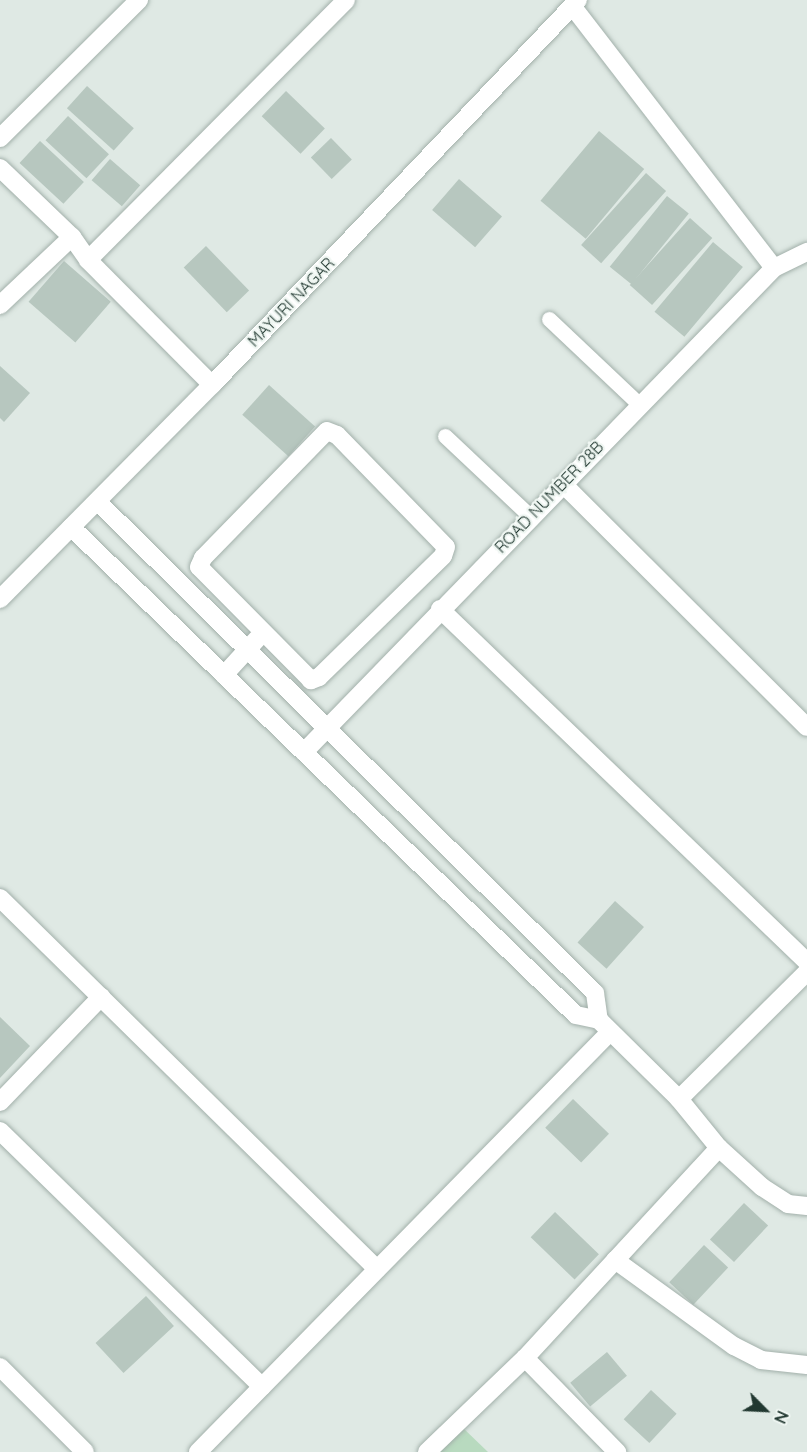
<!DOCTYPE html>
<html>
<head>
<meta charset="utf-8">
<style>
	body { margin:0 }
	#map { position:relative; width:807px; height:1452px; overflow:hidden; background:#dfe9e4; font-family:Quicksand,sans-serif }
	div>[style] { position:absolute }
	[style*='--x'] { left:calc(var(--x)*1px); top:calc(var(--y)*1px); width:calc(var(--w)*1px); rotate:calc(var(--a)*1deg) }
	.green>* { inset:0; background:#b8dabf }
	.building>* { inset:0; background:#b7c7bf; transform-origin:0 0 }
	.roads { filter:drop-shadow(0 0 2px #a2b0aa) drop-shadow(0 0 2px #a2b0aa) }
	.lane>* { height:15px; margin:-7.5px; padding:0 7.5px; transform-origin:7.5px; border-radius:7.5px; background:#fff }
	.street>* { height:18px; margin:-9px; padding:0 9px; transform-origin:9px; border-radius:9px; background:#fff }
	.secondary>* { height:18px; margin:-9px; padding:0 9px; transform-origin:9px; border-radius:9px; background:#fff }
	span { translate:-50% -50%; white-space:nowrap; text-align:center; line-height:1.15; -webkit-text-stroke:4.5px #eff6f2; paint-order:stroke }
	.street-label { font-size:16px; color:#213830 }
	.north { position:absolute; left:735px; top:1380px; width:60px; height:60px; -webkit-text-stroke:4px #eff6f2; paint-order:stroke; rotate:114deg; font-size:16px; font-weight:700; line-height:24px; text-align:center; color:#213830 }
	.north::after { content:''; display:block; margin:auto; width:21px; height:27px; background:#213830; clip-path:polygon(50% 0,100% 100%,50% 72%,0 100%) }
</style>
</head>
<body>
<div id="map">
	<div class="green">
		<div style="clip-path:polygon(462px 1427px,488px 1452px,436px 1452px)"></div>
	</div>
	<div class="building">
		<div style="left:87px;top:86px;width:63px;height:30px;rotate:42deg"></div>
		<div style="left:286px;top:91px;width:54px;height:35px;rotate:44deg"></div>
		<div style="left:68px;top:116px;width:56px;height:33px;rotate:43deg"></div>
		<div style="left:599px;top:131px;width:59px;height:91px;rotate:40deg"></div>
		<div style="left:331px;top:138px;width:30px;height:28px;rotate:46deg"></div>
		<div style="left:40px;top:141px;width:60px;height:30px;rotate:43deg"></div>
		<div style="left:110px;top:159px;width:40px;height:28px;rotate:41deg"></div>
		<div style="left:646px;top:173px;width:27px;height:97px;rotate:42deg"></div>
		<div style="left:459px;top:179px;width:57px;height:41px;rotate:41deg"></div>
		<div style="left:667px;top:196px;width:28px;height:91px;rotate:39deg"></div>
		<div style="left:690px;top:218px;width:30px;height:90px;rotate:42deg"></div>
		<div style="left:713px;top:242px;width:39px;height:91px;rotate:40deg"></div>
		<div style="left:206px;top:246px;width:62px;height:31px;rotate:46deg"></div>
		<div style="left:64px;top:261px;width:62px;height:54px;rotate:41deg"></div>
		<div style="clip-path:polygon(0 366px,30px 393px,4px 422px,0 418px)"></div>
		<div style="left:269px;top:385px;width:62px;height:40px;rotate:42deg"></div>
		<div style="left:615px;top:901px;width:39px;height:56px;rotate:42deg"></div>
		<div style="clip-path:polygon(0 1017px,30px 1046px,0 1078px)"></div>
		<div style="left:573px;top:1099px;width:50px;height:40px;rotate:44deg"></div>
		<div style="left:744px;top:1203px;width:33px;height:50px;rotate:43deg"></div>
		<div style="left:555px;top:1212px;width:61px;height:35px;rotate:44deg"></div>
		<div style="left:704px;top:1245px;width:33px;height:51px;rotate:43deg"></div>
		<div style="left:146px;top:1296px;width:41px;height:69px;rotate:47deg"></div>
		<div style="left:607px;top:1352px;width:31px;height:48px;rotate:50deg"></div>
		<div style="left:651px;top:1390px;width:35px;height:40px;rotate:43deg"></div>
	</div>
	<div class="roads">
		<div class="lane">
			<div style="--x:549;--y:319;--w:124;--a:43.4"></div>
			<div style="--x:445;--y:436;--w:117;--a:43.3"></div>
		</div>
		<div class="street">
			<div style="--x:573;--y:7;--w:329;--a:52.4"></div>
			<div style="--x:0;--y:138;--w:196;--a:-44.8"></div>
			<div style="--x:0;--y:168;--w:100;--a:43.8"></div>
			<div style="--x:72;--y:237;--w:28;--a:55"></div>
			<div style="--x:88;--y:260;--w:176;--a:45.2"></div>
			<div style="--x:88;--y:260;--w:366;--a:-45.2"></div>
			<div style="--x:0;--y:305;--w:99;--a:-43.4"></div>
			<div style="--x:327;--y:431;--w:11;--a:22"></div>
			<div style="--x:337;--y:435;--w:156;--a:45.8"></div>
			<div style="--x:446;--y:547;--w:9;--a:108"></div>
			<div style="--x:443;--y:556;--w:173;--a:135.7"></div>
			<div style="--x:319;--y:677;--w:9;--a:159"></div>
			<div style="--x:311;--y:680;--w:159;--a:-134.7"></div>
			<div style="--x:199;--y:567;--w:10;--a:-66"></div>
			<div style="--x:203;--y:558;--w:177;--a:-45.7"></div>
			<div style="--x:563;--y:484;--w:344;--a:44.9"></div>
			<div style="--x:440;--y:609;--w:509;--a:43.89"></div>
			<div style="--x:224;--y:675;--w:49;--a:-47.5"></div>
			<div style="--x:304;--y:752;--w:675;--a:-45.84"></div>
			<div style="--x:774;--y:268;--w:37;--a:-26"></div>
			<div style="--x:0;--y:898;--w:529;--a:44.54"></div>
			<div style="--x:679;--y:1099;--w:180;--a:-44.8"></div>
			<div style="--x:0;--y:1102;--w:146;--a:-46.1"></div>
			<div style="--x:0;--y:1131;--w:366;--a:44.3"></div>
			<div style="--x:615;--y:1260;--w:147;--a:35.9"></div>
			<div style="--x:734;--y:1346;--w:30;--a:27"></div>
			<div style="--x:761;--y:1360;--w:46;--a:6.2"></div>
			<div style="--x:525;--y:1358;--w:132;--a:45.6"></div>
			<div style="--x:0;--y:1367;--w:120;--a:45"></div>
			<div style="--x:198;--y:1452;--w:588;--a:-45.55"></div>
			<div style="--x:427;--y:1452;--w:136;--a:-43.8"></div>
			<div style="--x:525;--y:1358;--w:286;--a:-47.3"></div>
		</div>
		<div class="secondary">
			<div style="--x:97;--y:501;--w:700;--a:44.65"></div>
			<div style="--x:595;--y:993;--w:27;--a:82"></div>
			<div style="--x:71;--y:527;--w:702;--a:44.02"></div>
			<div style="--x:576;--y:1015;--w:24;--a:12"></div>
			<div style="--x:599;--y:1020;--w:112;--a:44.6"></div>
			<div style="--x:679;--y:1099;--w:63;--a:50.8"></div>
			<div style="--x:719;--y:1148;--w:58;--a:42.2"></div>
			<div style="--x:762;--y:1187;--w:31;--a:33"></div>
			<div style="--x:788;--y:1204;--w:19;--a:6"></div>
			<div style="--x:0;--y:599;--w:301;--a:-45.3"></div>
			<div style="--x:212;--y:385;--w:531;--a:-46.45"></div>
		</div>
	</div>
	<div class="street-label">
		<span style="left:291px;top:302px;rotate:-46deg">MAYURI NAGAR</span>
		<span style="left:549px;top:497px;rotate:-46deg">ROAD NUMBER 28B</span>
	</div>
	<div class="north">N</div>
</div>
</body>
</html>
